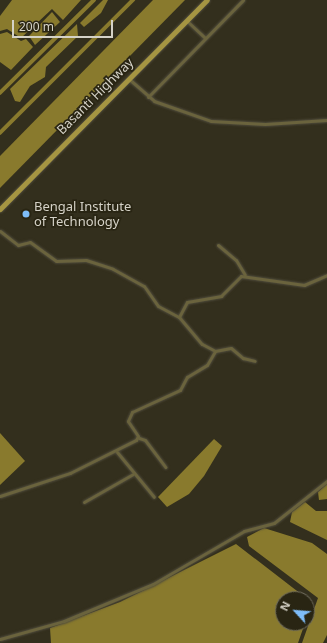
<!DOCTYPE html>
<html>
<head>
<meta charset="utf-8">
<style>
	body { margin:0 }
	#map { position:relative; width:327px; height:643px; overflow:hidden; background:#332f1d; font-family:"Noto Sans",sans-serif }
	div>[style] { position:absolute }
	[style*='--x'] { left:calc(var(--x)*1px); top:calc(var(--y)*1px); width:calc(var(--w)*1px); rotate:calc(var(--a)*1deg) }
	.water>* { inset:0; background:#897a2d }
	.canal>* { height:3.5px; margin:-1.75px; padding:0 1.75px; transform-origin:1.75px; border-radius:1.75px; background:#897a2d }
	.roads { filter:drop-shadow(0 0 1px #504c3c) drop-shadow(0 0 1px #504c3c) }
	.minor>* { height:3px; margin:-1.5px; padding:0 1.5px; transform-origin:1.5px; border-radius:1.5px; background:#6a633d }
	.primary>* { height:5px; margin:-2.5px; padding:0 2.5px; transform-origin:2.5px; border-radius:2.5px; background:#a59542 }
	.dots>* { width:11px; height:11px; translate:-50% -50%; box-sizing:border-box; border:2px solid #292513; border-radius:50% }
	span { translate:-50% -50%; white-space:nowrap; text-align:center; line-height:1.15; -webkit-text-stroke:3.5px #292513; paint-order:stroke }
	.street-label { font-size:13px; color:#d5d2c7 }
	.poi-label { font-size:13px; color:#d5d2c7 }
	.left { translate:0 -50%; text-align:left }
	.north { position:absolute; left:275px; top:591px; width:40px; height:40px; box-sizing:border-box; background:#292513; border:1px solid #6e6a5b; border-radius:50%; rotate:296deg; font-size:11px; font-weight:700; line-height:16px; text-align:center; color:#d5d2c7 }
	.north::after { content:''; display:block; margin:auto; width:14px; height:18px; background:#7ebdf9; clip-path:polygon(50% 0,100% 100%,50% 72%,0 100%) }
	.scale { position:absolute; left:12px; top:20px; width:101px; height:18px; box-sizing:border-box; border:2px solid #d5d2c7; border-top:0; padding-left:5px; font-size:12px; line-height:14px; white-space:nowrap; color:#d5d2c7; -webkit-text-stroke:3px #292513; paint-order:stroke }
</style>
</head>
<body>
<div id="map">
	<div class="water">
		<div style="clip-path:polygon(12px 0,81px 0,63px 20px,52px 9px,21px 38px,7px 29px,0 31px,0 16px)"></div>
		<div style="clip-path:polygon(103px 0,108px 0,101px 13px,84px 27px,80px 23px)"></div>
		<div style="clip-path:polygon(153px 0,185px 0,0 188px,0 156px)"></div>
		<div style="clip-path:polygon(52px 12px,60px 22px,35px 45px,29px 36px)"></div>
		<div style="clip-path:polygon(77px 24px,78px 36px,46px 67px,45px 77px,30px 86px,20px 102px,15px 101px,10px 89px)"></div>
		<div style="clip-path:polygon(7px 32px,21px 41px,26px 39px,33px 47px,11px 70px,0 62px,0 34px)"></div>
		<div style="clip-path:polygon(0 433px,25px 461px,0 485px)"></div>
		<div style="clip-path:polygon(214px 439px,222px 446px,204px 476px,189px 494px,167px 507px,158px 497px)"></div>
		<div style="clip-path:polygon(327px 484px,327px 499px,319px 500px,318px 492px)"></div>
		<div style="clip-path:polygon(305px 502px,316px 511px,327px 511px,327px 540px,290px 522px,292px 512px)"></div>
		<div style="clip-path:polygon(264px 528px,312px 543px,327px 554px,327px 635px,323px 643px,302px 643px,318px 598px,249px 546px,247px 537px)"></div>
		<div style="clip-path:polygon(236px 544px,310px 601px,307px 616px,307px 599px,283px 599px,283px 623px,305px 623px,298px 643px,51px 643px,50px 628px,120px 602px)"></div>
	</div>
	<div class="canal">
		<div style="--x:0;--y:93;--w:132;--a:-44.7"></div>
		<div style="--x:0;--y:133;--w:188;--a:-45"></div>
	</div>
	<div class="roads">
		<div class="minor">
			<div style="--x:187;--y:21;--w:25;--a:43"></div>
			<div style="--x:129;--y:79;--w:33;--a:41"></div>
			<div style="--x:154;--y:101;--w:60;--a:19.3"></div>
			<div style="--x:211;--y:121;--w:54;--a:3.2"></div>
			<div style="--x:265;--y:124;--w:62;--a:-3.7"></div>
			<div style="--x:148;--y:97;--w:136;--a:-45.6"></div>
			<div style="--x:0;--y:231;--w:23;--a:38"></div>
			<div style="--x:18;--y:245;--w:12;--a:-14"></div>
			<div style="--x:30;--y:242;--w:32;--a:36"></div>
			<div style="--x:56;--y:261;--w:30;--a:-2"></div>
			<div style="--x:86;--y:260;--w:28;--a:18"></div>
			<div style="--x:113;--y:269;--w:35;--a:29"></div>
			<div style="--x:144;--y:286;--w:24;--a:55"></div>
			<div style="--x:158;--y:306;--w:24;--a:28"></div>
			<div style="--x:179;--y:317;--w:35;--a:50"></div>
			<div style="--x:202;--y:344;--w:15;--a:28"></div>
			<div style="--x:215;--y:351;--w:16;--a:-11"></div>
			<div style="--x:231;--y:348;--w:16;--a:40"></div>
			<div style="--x:243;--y:358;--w:12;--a:14"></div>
			<div style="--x:218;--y:245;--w:23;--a:40"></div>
			<div style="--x:236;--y:260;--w:17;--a:59"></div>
			<div style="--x:179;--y:317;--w:17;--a:-62"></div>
			<div style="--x:187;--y:302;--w:35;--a:-10"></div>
			<div style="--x:221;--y:296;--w:28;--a:-45"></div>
			<div style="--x:241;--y:276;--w:64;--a:8.1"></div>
			<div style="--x:304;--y:285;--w:25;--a:-23"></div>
			<div style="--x:139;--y:438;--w:6;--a:18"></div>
			<div style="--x:145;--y:440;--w:34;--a:53"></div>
			<div style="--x:117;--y:452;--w:58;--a:50.6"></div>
			<div style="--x:0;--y:496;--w:74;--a:-18.2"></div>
			<div style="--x:70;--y:473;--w:74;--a:-26.6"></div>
			<div style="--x:136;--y:440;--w:4;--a:-63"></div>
			<div style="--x:138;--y:436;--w:18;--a:-124"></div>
			<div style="--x:128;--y:421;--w:10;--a:-66"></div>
			<div style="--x:132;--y:412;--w:53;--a:-24.6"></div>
			<div style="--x:180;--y:390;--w:15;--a:-62"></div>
			<div style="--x:187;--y:377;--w:23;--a:-31"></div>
			<div style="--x:207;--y:365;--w:16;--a:-60"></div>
			<div style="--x:84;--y:502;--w:56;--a:-29.7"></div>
			<div style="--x:0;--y:639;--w:66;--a:-15.7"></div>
			<div style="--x:64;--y:621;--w:96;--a:-22.6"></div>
			<div style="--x:153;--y:584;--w:105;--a:-30.2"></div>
			<div style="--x:244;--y:531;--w:31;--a:-15"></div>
			<div style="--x:274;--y:523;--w:68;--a:-38.4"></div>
		</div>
		<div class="primary">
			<div style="--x:0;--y:209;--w:294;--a:-45.3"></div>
		</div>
	</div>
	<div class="dots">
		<div style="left:26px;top:214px;background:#7ebdf9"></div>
	</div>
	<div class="street-label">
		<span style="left:95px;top:96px;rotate:-45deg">Basanti Highway</span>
	</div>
	<div class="poi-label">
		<span class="left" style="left:34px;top:214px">Bengal Institute<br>of Technology</span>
	</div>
	<div class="north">N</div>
	<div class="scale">200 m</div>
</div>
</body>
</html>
